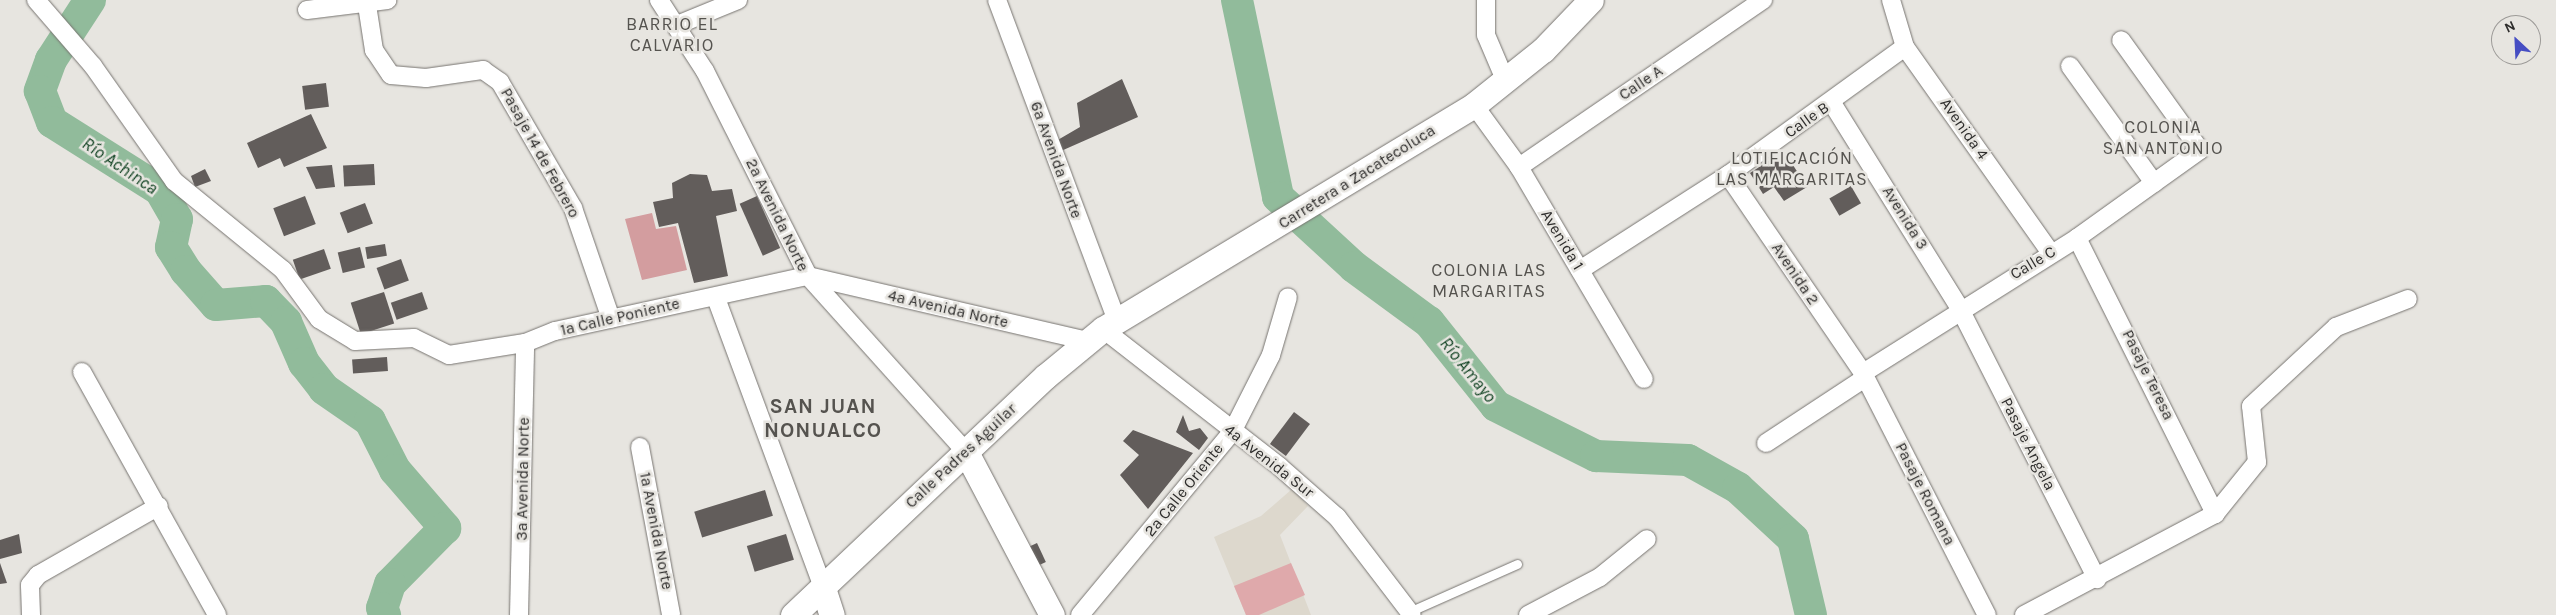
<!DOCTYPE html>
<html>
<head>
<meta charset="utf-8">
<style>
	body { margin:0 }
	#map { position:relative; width:2556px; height:615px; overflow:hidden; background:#e7e5e0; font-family:Karla,sans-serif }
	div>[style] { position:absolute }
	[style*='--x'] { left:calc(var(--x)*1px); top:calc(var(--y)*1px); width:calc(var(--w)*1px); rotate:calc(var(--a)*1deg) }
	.built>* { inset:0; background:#ddd8cd }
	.green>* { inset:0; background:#dfa9ab }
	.forest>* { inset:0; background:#d39d9f }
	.river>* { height:32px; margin:-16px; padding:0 16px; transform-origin:16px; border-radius:16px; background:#91bb9b }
	.building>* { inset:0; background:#625d5b; transform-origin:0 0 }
	.roads { filter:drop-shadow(0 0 1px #777470) drop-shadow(0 0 1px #777470) }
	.service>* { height:9px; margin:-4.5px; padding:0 4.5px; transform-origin:4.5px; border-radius:4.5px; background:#fff }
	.minor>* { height:18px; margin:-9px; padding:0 9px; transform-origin:9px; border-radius:9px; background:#fff }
	.secondary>* { height:25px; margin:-12.5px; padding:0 12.5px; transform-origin:12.5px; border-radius:12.5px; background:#fff }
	span { translate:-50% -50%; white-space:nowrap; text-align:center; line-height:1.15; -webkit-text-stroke:5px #e7e5e0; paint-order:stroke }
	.street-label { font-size:16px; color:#2e2d2c }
	.neighbourhood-label { font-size:18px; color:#55534f; letter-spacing:1px }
	.water-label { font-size:18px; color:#144525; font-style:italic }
	.district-label { font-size:21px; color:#55534f; font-weight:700; letter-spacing:1px }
	.north { position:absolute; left:2491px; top:15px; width:50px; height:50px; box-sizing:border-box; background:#e7e5e0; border:1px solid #9d9b98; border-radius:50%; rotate:335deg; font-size:14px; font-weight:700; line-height:20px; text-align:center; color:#2e2d2c }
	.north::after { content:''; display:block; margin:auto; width:18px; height:22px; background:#464ec3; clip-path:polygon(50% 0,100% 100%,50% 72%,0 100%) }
</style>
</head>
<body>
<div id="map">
	<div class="built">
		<div style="clip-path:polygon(1292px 489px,1308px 506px,1280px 535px,1311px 615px,1246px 615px,1214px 537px,1261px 516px)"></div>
	</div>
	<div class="green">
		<div style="clip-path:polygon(1291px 563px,1305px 595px,1259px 615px,1246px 615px,1234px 586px)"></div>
	</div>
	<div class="forest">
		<div style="clip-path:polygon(652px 213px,656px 229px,676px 226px,687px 270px,642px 280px,625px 219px)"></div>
	</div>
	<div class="river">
		<div style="--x:90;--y:0;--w:72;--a:123"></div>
		<div style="--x:51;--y:60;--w:33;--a:110"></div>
		<div style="--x:40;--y:91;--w:33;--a:69"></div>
		<div style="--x:52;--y:122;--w:128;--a:32.2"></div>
		<div style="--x:160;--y:190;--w:34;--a:60"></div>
		<div style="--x:177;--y:219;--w:29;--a:102"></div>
		<div style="--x:171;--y:247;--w:28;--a:58"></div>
		<div style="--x:186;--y:271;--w:45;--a:48.6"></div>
		<div style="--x:216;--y:305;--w:50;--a:-4.6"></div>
		<div style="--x:266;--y:301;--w:29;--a:46"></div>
		<div style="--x:286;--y:322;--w:45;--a:66.3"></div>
		<div style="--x:304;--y:363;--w:33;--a:52"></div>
		<div style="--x:324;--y:389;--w:56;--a:34.8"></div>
		<div style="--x:370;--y:421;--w:55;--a:63"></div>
		<div style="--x:395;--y:470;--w:77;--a:49.2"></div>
		<div style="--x:445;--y:528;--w:78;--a:134.5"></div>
		<div style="--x:390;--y:584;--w:25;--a:108"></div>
		<div style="--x:382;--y:608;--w:8;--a:67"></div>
		<div style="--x:1237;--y:0;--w:201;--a:78.2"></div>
		<div style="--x:1278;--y:197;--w:103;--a:42.6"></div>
		<div style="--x:1354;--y:267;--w:93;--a:36.3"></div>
		<div style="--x:1429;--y:322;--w:107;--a:51.4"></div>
		<div style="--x:1496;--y:406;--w:112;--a:26.6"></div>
		<div style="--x:1596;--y:456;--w:92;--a:2.5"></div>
		<div style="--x:1688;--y:460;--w:57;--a:29.2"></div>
		<div style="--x:1738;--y:488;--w:75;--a:42.8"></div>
		<div style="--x:1793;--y:539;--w:78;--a:76.7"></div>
	</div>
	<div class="building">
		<div style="clip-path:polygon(1122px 79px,1138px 117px,1061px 151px,1056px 141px,1080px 127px,1077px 103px)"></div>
		<div style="left:326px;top:83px;width:24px;height:24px;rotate:83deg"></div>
		<div style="clip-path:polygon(311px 114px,327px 148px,284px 167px,280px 158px,258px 168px,247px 143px)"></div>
		<div style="clip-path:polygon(1784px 151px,1807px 187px,1784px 201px,1774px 187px,1763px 194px,1750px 173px)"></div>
		<div style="left:374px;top:164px;width:21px;height:31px;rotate:87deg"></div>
		<div style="clip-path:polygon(332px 165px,335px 187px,316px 189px,306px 167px)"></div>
		<div style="clip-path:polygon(205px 169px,211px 181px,195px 187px,191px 176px)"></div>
		<div style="clip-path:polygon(690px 174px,707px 175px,712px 191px,732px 189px,737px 211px,716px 216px,728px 276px,694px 283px,678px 223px,659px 227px,653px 202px,673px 198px,672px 183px)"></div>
		<div style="left:1851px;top:186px;width:20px;height:25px;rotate:60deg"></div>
		<div style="left:305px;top:196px;width:30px;height:34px;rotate:69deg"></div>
		<div style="left:757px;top:196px;width:57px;height:19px;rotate:66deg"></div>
		<div style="left:365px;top:203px;width:22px;height:27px;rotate:69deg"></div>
		<div style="left:385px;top:244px;width:12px;height:20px;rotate:81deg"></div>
		<div style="left:360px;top:247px;width:21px;height:23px;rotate:76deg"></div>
		<div style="left:324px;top:249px;width:21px;height:33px;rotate:71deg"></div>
		<div style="left:401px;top:259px;width:23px;height:26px;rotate:70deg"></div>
		<div style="left:384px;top:292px;width:33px;height:35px;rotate:72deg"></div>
		<div style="left:422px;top:292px;width:18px;height:33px;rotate:71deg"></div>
		<div style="left:387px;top:357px;width:14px;height:35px;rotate:86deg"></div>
		<div style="left:1294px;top:412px;width:20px;height:40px;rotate:37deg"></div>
		<div style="clip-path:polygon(1183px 415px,1189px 431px,1200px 428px,1208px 438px,1199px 450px,1176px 432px)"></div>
		<div style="clip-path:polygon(1133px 430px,1193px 453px,1148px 509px,1120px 475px,1139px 455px,1123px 441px)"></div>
		<div style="left:765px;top:490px;width:27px;height:74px;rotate:73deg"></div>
		<div style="clip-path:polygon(19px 534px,22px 553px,0 559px,0 540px)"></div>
		<div style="left:786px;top:534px;width:27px;height:41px;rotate:73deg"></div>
		<div style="left:1037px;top:543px;width:21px;height:13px;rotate:65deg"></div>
		<div style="clip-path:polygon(0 563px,7px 583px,0 584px)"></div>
	</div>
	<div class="roads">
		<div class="service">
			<div style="--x:1411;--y:611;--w:116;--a:-23.9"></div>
		</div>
		<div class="minor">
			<div style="--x:36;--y:0;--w:87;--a:49.2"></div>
			<div style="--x:93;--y:66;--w:141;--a:54.8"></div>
			<div style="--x:174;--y:181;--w:141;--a:39.2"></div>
			<div style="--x:283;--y:270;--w:61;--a:53.7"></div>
			<div style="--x:319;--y:319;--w:42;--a:31.4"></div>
			<div style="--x:355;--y:341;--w:59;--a:-2.9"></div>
			<div style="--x:414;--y:338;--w:39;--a:26"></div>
			<div style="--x:449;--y:355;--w:77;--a:-9"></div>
			<div style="--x:525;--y:343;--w:32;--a:-22"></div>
			<div style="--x:555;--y:331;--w:259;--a:-12.3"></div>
			<div style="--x:808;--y:276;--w:287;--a:13.1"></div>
			<div style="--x:659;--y:0;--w:85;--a:57.1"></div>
			<div style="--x:705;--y:71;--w:229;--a:63.3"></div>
			<div style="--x:808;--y:276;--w:237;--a:48.1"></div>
			<div style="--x:997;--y:0;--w:340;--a:69.5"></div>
			<div style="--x:1486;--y:0;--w:35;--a:90"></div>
			<div style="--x:1486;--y:35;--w:51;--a:66.9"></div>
			<div style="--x:1891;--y:0;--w:49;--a:73.4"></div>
			<div style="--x:1905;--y:47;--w:251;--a:54.7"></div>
			<div style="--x:367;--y:5;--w:46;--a:81.2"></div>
			<div style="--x:374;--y:50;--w:30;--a:56"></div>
			<div style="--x:391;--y:75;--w:35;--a:5"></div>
			<div style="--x:426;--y:78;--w:58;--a:-8"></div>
			<div style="--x:483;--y:70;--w:21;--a:35"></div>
			<div style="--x:500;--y:82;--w:146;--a:59.9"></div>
			<div style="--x:573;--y:208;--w:117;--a:71.1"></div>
			<div style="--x:307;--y:10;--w:81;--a:-7.1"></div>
			<div style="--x:677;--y:25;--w:66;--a:-22.3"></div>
			<div style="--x:2070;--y:66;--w:144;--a:54.3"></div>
			<div style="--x:1832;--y:103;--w:243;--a:58.1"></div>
			<div style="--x:1960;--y:309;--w:303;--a:63.1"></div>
			<div style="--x:1474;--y:105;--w:77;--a:54"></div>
			<div style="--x:1519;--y:167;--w:246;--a:59.5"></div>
			<div style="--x:1519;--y:167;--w:296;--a:-34.4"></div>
			<div style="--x:1728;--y:175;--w:240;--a:55.7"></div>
			<div style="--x:1863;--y:373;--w:272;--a:62.9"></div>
			<div style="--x:2077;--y:238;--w:309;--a:63.4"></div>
			<div style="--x:1580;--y:270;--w:176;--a:-32.7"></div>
			<div style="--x:1728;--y:175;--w:218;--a:-35.9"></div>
			<div style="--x:716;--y:298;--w:309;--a:69.7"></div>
			<div style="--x:1103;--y:329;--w:224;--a:37.9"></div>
			<div style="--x:1280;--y:467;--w:76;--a:41.3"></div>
			<div style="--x:1337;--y:517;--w:123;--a:52.6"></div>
			<div style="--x:82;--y:372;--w:278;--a:60.9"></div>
			<div style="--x:1863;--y:373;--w:253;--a:-32.2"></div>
			<div style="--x:2077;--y:238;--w:151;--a:-35.6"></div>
			<div style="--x:2200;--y:150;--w:135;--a:-125.7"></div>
			<div style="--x:1766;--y:443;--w:118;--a:-33.3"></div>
			<div style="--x:640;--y:447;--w:171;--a:79.5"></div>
			<div style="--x:31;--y:615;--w:30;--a:-92"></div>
			<div style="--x:30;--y:585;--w:13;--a:-51"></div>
			<div style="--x:38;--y:575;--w:139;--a:-29.7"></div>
			<div style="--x:519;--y:615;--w:272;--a:-88.7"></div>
			<div style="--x:1080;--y:615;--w:238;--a:-50.3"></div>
			<div style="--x:1232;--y:432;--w:86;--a:-63.1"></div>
			<div style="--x:1271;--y:355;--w:60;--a:-73.7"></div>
			<div style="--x:1528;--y:615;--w:81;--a:-27.8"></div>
			<div style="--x:1600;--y:577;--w:60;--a:-39"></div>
			<div style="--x:2024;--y:615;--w:216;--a:-27.9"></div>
			<div style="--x:2215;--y:514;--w:67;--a:-51.1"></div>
			<div style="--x:2257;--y:462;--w:56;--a:-96.1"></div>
			<div style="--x:2251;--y:406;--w:116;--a:-42.9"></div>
			<div style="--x:2336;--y:327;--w:77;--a:-21.3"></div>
		</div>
		<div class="secondary">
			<div style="--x:966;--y:452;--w:184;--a:62.2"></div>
			<div style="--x:823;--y:588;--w:28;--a:72"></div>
			<div style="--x:793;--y:615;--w:348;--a:-43.4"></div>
			<div style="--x:1046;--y:376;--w:74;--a:-39.5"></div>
			<div style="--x:1103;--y:329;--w:433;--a:-31.1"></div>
			<div style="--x:1474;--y:105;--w:88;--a:-38.6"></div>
			<div style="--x:1543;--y:50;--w:69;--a:-46.2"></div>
		</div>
	</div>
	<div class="street-label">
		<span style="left:1641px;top:83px;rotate:-34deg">Calle A</span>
		<span style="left:1807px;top:120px;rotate:-35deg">Calle B</span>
		<span style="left:1964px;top:129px;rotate:55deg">Avenida 4</span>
		<span style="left:540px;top:153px;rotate:61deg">Pasaje 14 de Febrero</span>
		<span style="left:1056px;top:160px;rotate:70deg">6a Avenida Norte</span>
		<span style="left:1357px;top:177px;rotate:-32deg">Carretera a Zacatecoluca</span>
		<span style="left:777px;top:215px;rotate:64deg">2a Avenida Norte</span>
		<span style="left:1905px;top:218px;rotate:58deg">Avenida 3</span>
		<span style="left:1562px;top:240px;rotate:59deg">Avenida 1</span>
		<span style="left:2033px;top:263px;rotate:-31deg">Calle C</span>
		<span style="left:1795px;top:274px;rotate:56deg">Avenida 2</span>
		<span style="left:948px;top:309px;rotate:13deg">4a Avenida Norte</span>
		<span style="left:620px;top:317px;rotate:-13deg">1a Calle Poniente</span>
		<span style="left:2148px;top:375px;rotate:64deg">Pasaje Teresa</span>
		<span style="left:2028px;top:444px;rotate:63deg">Pasaje Angela</span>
		<span style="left:961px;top:456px;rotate:-43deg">Calle Padres Aguilar</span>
		<span style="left:1269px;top:461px;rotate:38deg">4a Avenida Sur</span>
		<span style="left:523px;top:479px;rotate:-89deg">3a Avenida Norte</span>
		<span style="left:1184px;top:490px;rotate:-51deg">2a Calle Oriente</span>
		<span style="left:1925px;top:494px;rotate:63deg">Pasaje Romana</span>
		<span style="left:656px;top:531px;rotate:79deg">1a Avenida Norte</span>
	</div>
	<div class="neighbourhood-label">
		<span style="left:672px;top:35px">BARRIO EL<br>CALVARIO</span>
		<span style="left:2163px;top:138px">COLONIA<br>SAN ANTONIO</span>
		<span style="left:1792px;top:169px">LOTIFICACIÓN<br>LAS MARGARITAS</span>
		<span style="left:1489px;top:281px">COLONIA LAS<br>MARGARITAS</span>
	</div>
	<div class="water-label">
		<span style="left:120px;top:166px;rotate:34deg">Río Achinca</span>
		<span style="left:1468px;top:370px;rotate:51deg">Río Amayo</span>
	</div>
	<div class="district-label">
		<span style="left:823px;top:418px">SAN JUAN<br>NONUALCO</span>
	</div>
	<div class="north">N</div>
</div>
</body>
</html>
